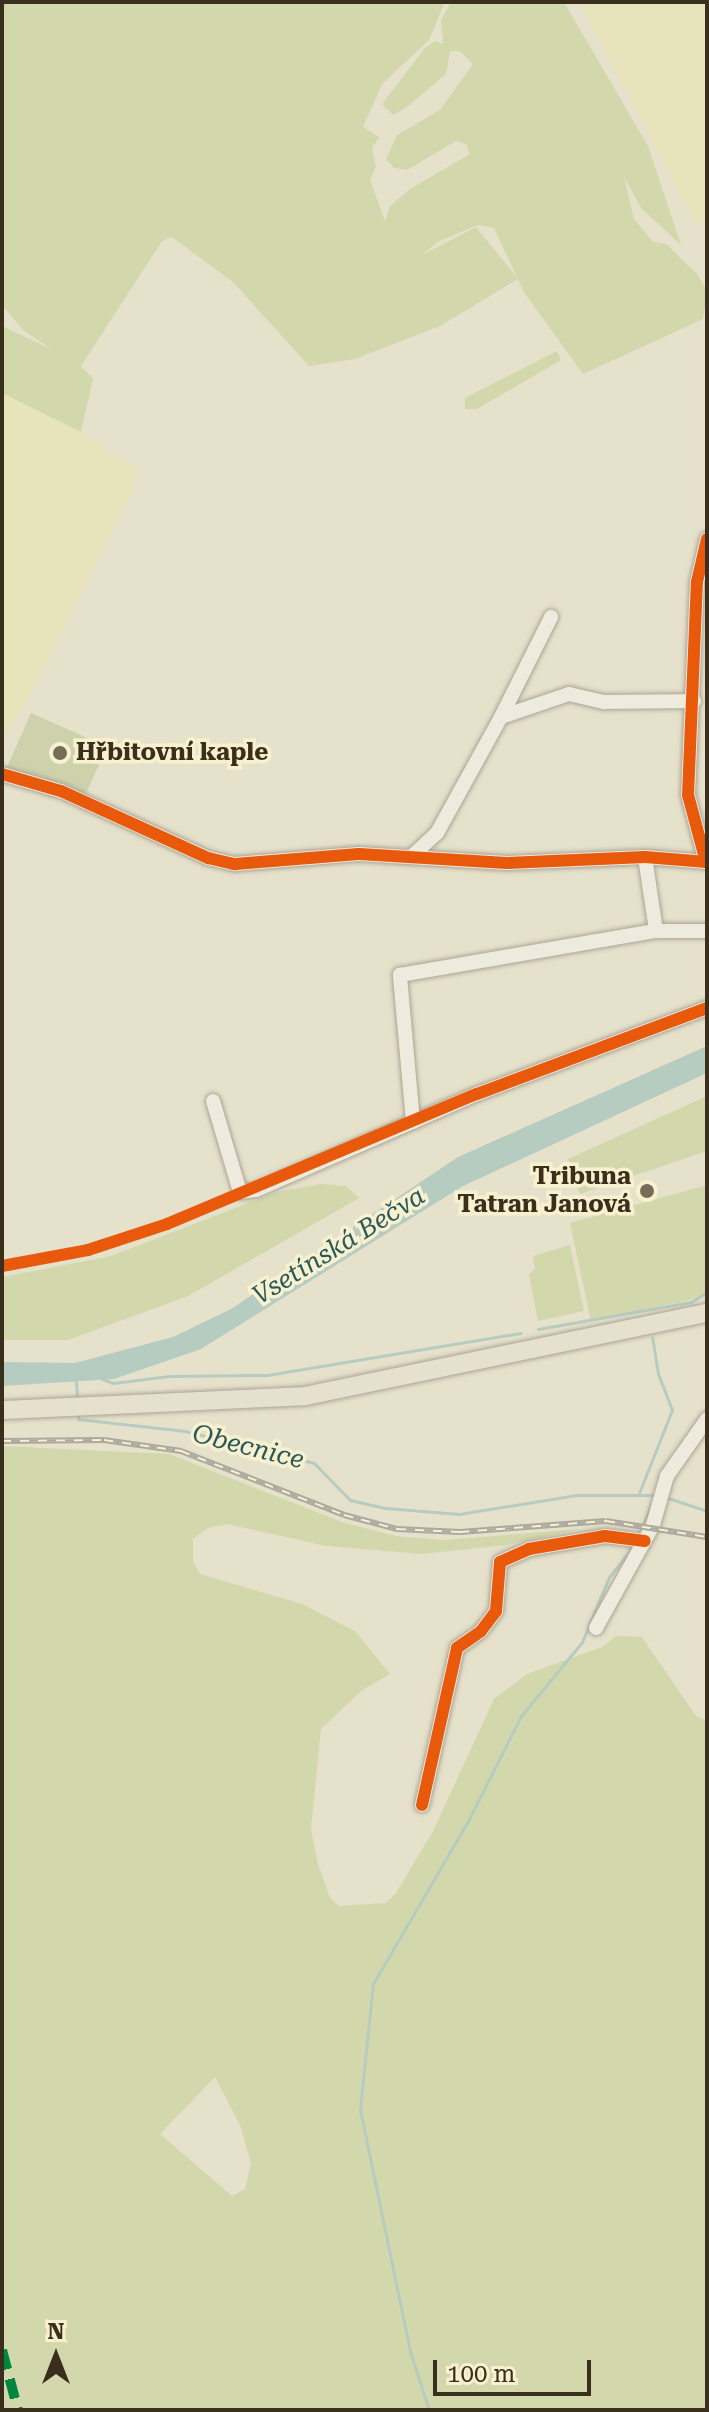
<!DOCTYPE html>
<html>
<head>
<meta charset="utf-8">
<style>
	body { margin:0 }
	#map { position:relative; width:709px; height:2412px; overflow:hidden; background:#e6e1cb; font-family:"Roboto Serif",serif }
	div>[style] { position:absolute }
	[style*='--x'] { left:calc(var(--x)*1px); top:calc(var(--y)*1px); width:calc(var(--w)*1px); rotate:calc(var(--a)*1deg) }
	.farmland>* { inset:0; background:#e7e3ba }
	.green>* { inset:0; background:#d2d8ac }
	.cemetery>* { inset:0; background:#cdd1ac; transform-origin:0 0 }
	.water>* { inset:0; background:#b7ccc1 }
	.stream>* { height:3px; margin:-1.5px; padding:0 1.5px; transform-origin:1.5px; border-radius:1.5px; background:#b7ccc1 }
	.roads { filter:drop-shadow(0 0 2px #aba595) drop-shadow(0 0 2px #aba595) }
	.minor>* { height:14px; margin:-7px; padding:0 7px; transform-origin:7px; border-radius:7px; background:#eeeadd }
	.major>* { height:18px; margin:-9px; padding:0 9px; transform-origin:9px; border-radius:9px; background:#e5e1ce }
	.rail>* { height:6px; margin-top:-3px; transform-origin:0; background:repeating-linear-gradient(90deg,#f8f1cf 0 9px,#aca99e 0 18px); box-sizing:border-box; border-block:2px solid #aca99e }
	.quiet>* { height:10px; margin-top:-5px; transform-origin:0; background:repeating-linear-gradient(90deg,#00873e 0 20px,transparent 0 30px) }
	.cycleway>* { height:12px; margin:-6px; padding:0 6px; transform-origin:6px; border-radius:6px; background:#e8590c }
	.dots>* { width:22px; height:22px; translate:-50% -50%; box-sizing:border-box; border:4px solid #f8f1cf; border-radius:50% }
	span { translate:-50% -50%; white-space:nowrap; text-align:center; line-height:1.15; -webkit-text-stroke:7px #f8f1cf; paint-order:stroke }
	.poi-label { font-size:24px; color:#3a2e1c; font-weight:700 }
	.left { translate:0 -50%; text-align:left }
	.right { translate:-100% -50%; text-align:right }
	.water-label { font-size:26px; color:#29585b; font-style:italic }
	.frame { position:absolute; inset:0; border:4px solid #3a2e1c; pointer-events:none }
	.north { position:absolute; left:16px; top:2316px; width:80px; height:80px; -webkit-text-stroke:6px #f8f1cf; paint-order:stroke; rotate:0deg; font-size:22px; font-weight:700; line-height:32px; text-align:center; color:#3a2e1c }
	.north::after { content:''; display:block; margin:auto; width:28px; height:36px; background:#3a2e1c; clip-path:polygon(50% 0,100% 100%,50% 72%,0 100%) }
	.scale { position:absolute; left:433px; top:2360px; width:158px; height:36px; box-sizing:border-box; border:4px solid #3a2e1c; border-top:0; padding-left:10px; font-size:24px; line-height:28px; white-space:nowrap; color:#3a2e1c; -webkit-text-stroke:6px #f8f1cf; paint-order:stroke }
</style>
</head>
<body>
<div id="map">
	<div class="farmland">
		<div style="clip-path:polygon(580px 2px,704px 2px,707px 6px,707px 217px,696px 224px)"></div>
		<div style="clip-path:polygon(2px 393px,81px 432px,138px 470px,131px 494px,39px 679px,2px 743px)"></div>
	</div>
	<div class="green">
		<div style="clip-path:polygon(2px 2px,445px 2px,429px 40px,382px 84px,363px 127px,379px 137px,372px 148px,376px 167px,370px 180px,385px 221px,390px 206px,410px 189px,470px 154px,466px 144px,456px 141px,407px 170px,394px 168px,386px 159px,397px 135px,440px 110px,473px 64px,460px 51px,450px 51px,446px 74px,407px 107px,393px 115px,382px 104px,425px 48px,435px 41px,443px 44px,441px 20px,451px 2px,564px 2px,648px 146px,681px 245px,641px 208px,624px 177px,634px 219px,653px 242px,666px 244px,697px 274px,707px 291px,703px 319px,583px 374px,524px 292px,494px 228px,478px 225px,437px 242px,422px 255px,476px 227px,518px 279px,440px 326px,355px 359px,309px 366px,234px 283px,172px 237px,162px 241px,81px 366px,93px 379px,81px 432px,2px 393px,2px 326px,53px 350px,24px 331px,2px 305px)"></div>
		<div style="clip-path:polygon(557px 351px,561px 360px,477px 409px,465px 409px,465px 398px)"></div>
		<div style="clip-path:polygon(707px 1096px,707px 1151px,580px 1194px,568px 1159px)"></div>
		<div style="clip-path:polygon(320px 1184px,346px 1186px,359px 1198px,188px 1296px,68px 1340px,2px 1340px,2px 1277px,111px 1256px,277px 1192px)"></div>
		<div style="clip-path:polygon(707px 1185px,707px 1296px,591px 1322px,570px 1223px)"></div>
		<div style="clip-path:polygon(570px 1245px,584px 1311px,538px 1321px,529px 1275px,535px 1268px,533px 1256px)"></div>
		<div style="clip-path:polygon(evenodd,2px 1446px,169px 1454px,342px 1522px,396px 1536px,443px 1540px,581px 1529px,507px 1545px,421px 1554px,326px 1546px,227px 1524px,208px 1528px,193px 1539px,193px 1561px,200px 1574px,302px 1604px,355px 1631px,390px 1674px,361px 1691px,321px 1729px,311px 1829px,318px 1864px,330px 1898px,339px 1906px,386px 1903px,396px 1893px,433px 1831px,494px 1699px,527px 1674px,602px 1647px,616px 1636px,642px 1637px,696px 1716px,707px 1721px,707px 2410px,2px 2410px,2px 1446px,215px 2077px,240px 2125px,251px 2163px,245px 2189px,232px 2196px,160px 2134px,215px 2077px)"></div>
	</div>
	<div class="cemetery">
		<div style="left:31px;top:713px;width:83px;height:60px;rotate:24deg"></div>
	</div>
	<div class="water">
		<div style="clip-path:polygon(707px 1046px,707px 1073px,463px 1186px,201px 1349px,114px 1379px,2px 1386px,2px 1362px,75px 1363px,173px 1337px,231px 1309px,458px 1157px)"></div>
	</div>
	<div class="stream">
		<div style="--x:707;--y:589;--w:24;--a:90"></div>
		<div style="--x:538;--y:1329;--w:155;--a:-10"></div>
		<div style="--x:691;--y:1302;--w:19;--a:-32"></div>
		<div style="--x:102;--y:1379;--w:12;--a:20"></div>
		<div style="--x:113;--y:1383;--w:57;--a:-7"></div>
		<div style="--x:170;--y:1376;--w:97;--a:-0.6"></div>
		<div style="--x:267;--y:1375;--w:257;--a:-9.4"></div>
		<div style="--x:76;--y:1382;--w:16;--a:86"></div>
		<div style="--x:78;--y:1414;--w:5;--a:90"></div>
		<div style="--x:78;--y:1419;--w:108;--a:6.4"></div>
		<div style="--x:185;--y:1431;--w:133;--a:13.9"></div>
		<div style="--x:314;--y:1463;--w:52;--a:45.8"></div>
		<div style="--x:350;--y:1500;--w:37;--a:13"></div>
		<div style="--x:386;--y:1508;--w:73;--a:4.7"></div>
		<div style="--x:459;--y:1514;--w:119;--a:-9.2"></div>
		<div style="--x:576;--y:1495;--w:82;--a:0"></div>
		<div style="--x:639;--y:1493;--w:89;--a:-68.3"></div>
		<div style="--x:672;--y:1410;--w:39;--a:-111"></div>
		<div style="--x:658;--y:1374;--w:37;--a:-99"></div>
		<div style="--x:665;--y:1497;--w:44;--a:18.4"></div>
		<div style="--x:638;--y:1535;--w:36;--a:-66"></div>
		<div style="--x:429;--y:2410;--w:62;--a:-107.9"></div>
		<div style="--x:410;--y:2351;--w:247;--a:-101.7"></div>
		<div style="--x:360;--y:2109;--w:126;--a:-84.1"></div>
		<div style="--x:373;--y:1984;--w:191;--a:-59.8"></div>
		<div style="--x:469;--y:1819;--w:115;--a:-63.2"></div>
		<div style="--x:521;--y:1716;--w:96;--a:-50.5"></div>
		<div style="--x:582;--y:1642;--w:70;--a:-67.4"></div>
		<div style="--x:609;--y:1577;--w:40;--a:-51"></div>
	</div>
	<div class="roads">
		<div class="minor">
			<div style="--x:501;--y:717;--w:112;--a:-63.4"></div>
			<div style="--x:2;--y:774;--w:61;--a:16.1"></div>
			<div style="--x:61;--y:791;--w:162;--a:24.5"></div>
			<div style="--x:208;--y:858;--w:28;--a:13"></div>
			<div style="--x:235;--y:864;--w:124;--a:-4.6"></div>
			<div style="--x:359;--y:854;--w:148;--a:3.5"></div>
			<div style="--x:507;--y:863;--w:138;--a:-2.5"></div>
			<div style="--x:645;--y:857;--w:62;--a:4.6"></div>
			<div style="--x:411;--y:857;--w:35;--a:-43"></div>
			<div style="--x:437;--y:833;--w:132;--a:-61.1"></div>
			<div style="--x:501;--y:717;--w:72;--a:-18.7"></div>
			<div style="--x:569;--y:694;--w:37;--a:13"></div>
			<div style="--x:605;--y:702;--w:89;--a:-0.6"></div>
			<div style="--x:645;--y:857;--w:75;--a:81.5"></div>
			<div style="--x:706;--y:862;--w:69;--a:-105"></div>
			<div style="--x:688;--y:795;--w:213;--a:-87.6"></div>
			<div style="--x:697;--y:582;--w:44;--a:-76.9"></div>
			<div style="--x:213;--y:1101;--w:95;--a:73.5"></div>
			<div style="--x:240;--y:1192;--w:16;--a:-7"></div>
			<div style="--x:256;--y:1190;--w:241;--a:-23.5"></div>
			<div style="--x:477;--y:1094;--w:246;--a:-20.5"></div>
			<div style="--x:413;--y:1122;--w:148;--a:-95.1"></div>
			<div style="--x:400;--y:975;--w:260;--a:-9.8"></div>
			<div style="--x:656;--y:931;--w:51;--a:0"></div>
			<div style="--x:596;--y:1628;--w:118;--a:-61"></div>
			<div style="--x:653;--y:1525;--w:51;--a:-74.1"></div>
			<div style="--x:667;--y:1476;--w:70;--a:-54.9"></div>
			<div style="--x:422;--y:1805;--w:161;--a:-77.4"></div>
			<div style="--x:457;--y:1648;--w:29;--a:-35"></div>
			<div style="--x:481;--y:1631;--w:25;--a:-53"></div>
			<div style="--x:496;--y:1611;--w:49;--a:-85.3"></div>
			<div style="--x:500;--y:1562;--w:32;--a:-24"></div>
			<div style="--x:529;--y:1549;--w:77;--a:-9.7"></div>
			<div style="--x:605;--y:1536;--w:40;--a:7.1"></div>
		</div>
		<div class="major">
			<div style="--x:2;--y:1410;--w:303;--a:-2.6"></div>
			<div style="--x:305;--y:1396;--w:410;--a:-11.7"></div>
		</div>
	</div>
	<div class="rail">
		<div style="--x:2;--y:1441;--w:102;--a:-0.6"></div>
		<div style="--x:104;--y:1440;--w:78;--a:8.1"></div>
		<div style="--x:181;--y:1451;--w:175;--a:21.4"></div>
		<div style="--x:344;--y:1515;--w:55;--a:14.8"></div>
		<div style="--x:397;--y:1529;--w:63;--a:2.7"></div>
		<div style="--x:460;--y:1532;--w:146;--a:-4.3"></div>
		<div style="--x:606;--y:1521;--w:102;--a:9"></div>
	</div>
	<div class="quiet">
		<div style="--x:2;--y:2350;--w:62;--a:75.1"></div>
	</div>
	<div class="cycleway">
		<div style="--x:2;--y:774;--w:61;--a:16.1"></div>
		<div style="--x:61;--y:791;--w:162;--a:24.5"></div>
		<div style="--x:208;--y:858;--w:28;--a:13"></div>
		<div style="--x:235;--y:864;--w:124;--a:-4.6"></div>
		<div style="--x:359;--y:854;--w:148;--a:3.5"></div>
		<div style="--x:507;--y:863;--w:138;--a:-2.5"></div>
		<div style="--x:645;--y:857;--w:62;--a:4.6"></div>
		<div style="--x:706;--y:862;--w:69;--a:-105"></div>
		<div style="--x:688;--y:795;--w:213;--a:-87.6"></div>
		<div style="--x:697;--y:582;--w:44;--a:-76.9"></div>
		<div style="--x:2;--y:1266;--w:87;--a:-10.5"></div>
		<div style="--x:88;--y:1250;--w:83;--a:-18.2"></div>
		<div style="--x:167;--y:1224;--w:336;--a:-22.8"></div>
		<div style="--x:477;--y:1094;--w:246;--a:-20.5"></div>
		<div style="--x:422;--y:1805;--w:161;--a:-77.4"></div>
		<div style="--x:457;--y:1648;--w:29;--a:-35"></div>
		<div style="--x:481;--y:1631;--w:25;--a:-53"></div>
		<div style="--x:496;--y:1611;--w:49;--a:-85.3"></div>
		<div style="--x:500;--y:1562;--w:32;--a:-24"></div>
		<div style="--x:529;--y:1549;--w:77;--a:-9.7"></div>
		<div style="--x:605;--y:1536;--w:40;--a:7.1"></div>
	</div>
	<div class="dots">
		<div style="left:60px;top:753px;background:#766d59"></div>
		<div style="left:647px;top:1191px;background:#766d59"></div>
	</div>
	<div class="poi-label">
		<span class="left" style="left:76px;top:753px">Hřbitovní kaple</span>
		<span class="right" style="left:631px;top:1191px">Tribuna<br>Tatran Janová</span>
	</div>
	<div class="water-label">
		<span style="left:339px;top:1246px;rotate:-32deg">Vsetínská Bečva</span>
		<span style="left:248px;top:1447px;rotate:14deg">Obecnice</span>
	</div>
	<div class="frame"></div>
	<div class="north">N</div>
	<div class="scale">100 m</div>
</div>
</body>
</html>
